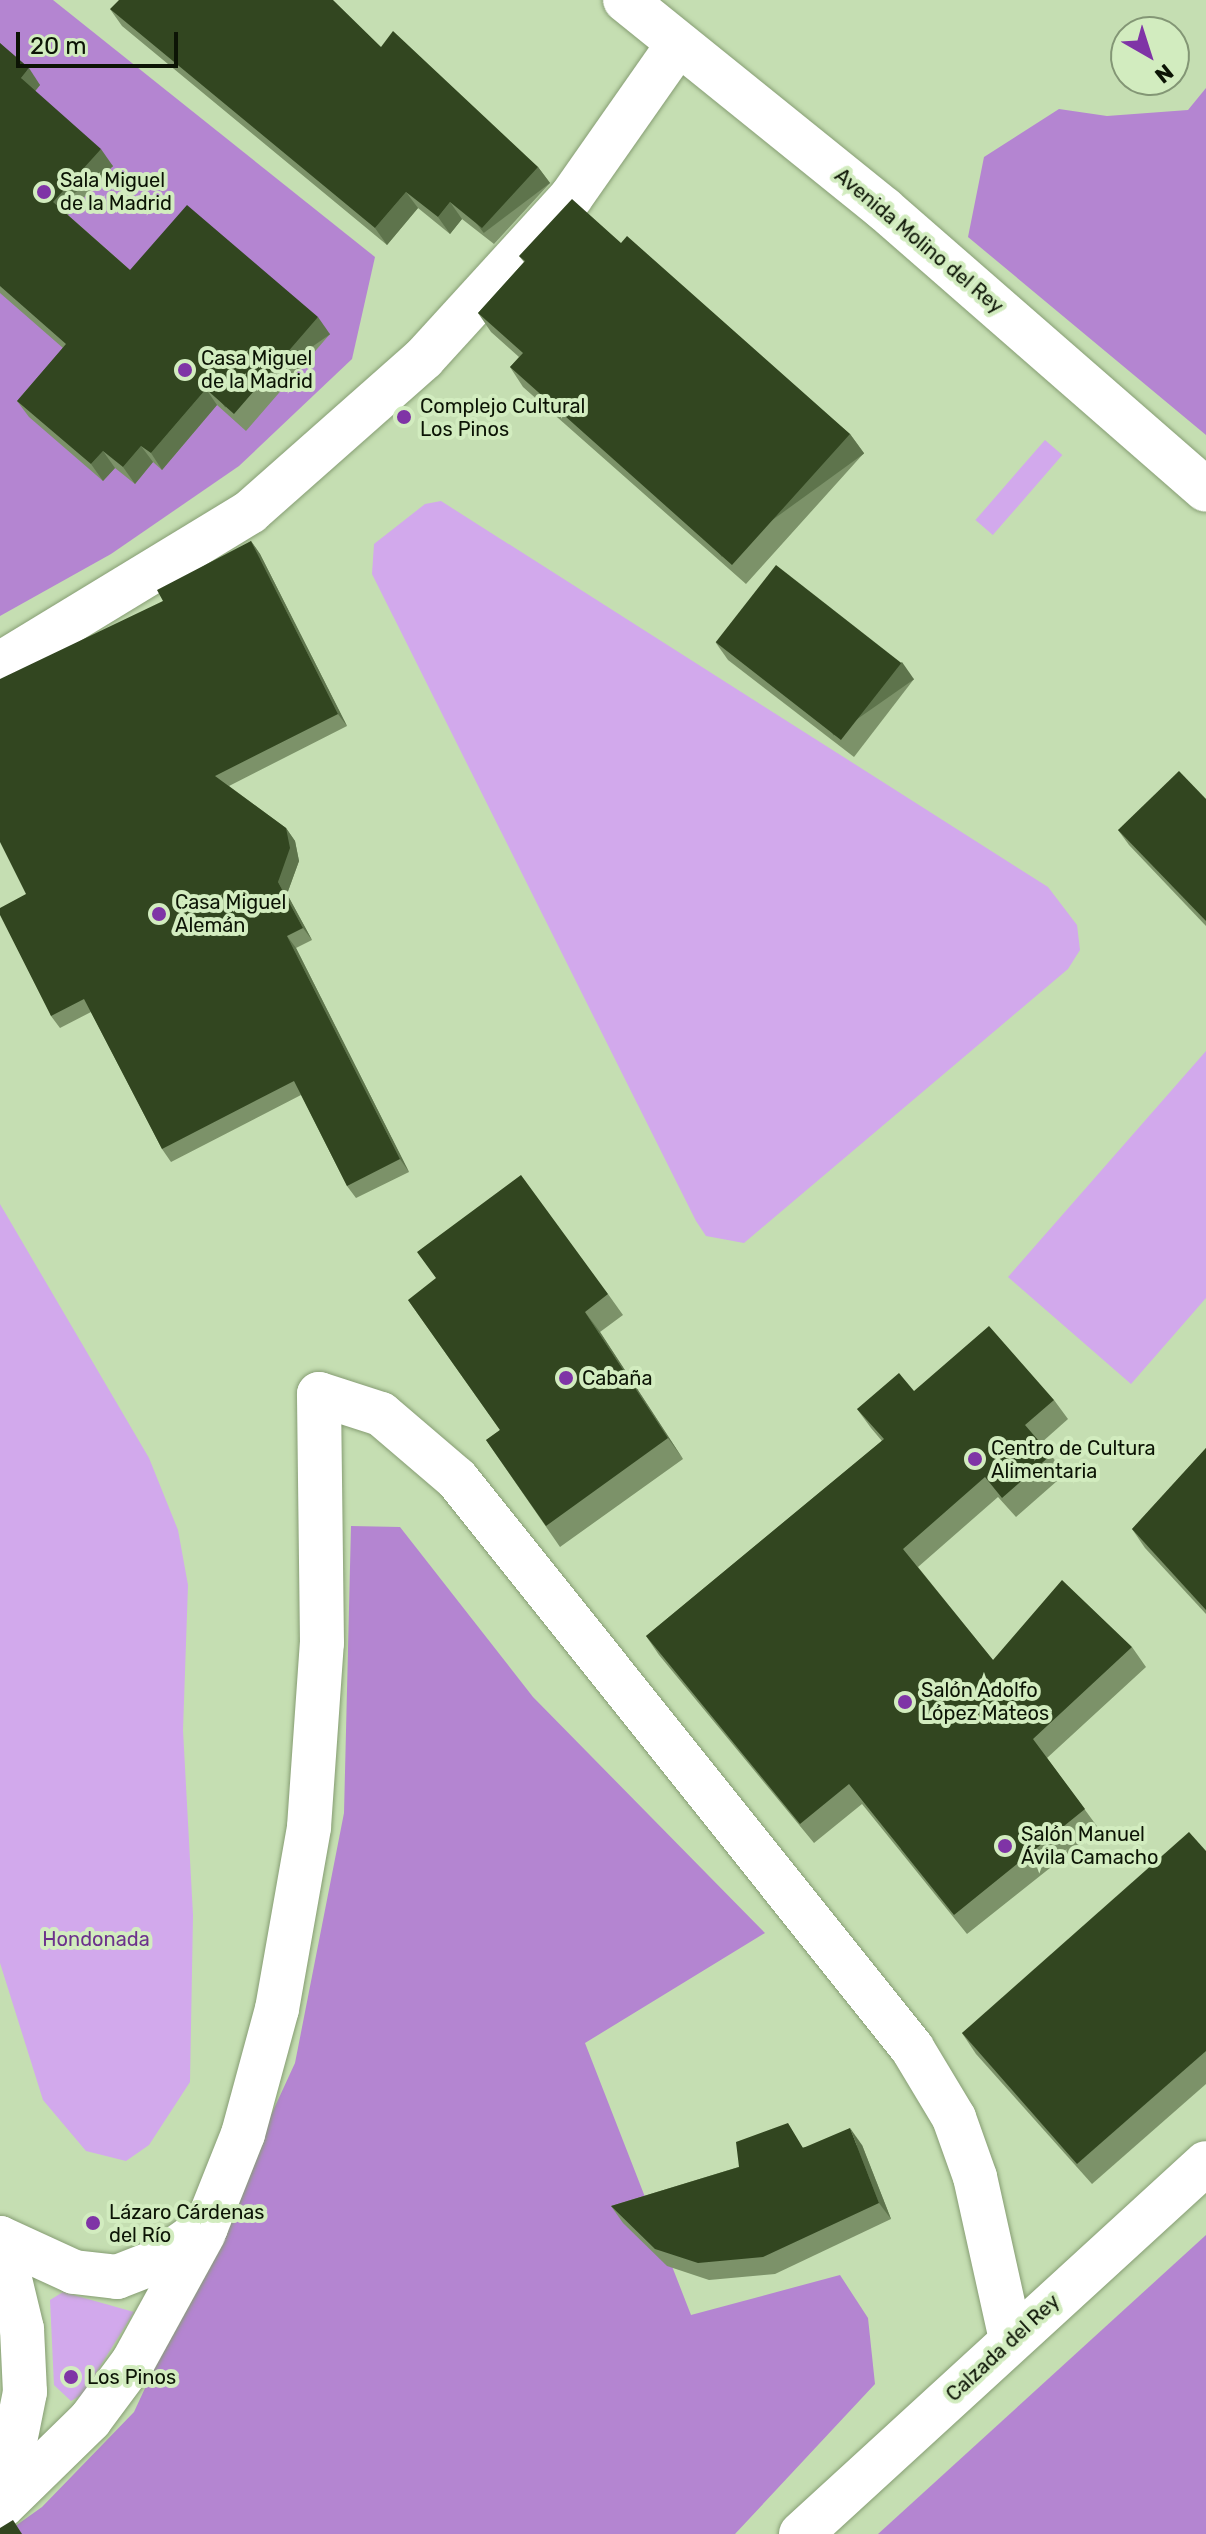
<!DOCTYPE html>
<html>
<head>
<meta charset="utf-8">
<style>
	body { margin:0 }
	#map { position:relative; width:1206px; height:2534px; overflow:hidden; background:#c5deb2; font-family:Rubik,sans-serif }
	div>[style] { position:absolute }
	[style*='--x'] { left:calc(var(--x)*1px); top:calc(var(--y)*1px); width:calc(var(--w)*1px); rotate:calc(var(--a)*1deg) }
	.green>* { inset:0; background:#d2a9ec; transform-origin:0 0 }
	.forest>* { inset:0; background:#b485d1 }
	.roads { filter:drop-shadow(0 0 2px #869d73) drop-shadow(0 0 2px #869d73) }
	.minor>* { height:44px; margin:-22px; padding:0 22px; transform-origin:22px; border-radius:22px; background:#fff }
	.wall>* { inset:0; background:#7c9269 }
	.shaded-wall>* { inset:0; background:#5e744c; transform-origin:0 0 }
	.building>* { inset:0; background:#324620; transform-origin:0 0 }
	.dots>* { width:22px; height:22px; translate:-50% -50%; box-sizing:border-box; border:4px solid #d2ecbf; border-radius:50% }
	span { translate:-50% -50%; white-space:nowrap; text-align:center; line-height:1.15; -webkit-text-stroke:8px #d2ecbf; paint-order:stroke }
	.poi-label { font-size:20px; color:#0c1405 }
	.left { translate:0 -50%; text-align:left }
	.street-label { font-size:20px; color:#0c1405 }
	.park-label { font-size:20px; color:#6c318c }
	.north { position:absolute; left:1110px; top:16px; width:80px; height:80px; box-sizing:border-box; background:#d2ecbf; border:2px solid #839675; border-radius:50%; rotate:141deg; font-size:22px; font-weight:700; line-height:32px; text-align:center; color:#0c1405 }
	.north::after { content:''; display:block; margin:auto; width:28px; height:36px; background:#7f34a6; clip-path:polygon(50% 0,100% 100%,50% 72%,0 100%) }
	.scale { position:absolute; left:16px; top:32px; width:162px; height:36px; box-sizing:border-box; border:4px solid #0c1405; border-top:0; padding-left:10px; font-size:24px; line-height:28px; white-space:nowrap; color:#0c1405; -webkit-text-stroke:6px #d2ecbf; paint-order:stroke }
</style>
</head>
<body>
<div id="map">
	<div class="green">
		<div style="left:1045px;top:440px;width:23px;height:106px;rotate:41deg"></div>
		<div style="clip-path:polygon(441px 501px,1048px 887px,1077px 925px,1080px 950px,1068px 969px,744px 1243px,706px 1236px,696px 1221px,372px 574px,374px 544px,425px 504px)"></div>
		<div style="clip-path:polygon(1206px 1051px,1206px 1298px,1131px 1384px,1008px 1277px)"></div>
		<div style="clip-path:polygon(0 1204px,149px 1458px,178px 1530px,188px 1585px,183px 1730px,193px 1915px,190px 2082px,149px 2145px,126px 2161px,86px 2151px,43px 2100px,0 1963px)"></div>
		<div style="clip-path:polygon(63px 2292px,134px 2312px,83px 2394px,71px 2401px,54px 2385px,50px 2300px)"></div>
	</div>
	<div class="forest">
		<div style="clip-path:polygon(0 0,53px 0,375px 257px,352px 359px,239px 466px,111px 554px,0 616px)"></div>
		<div style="clip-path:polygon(1206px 88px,1206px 435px,968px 237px,984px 157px,1059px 109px,1107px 116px,1188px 110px)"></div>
		<div style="clip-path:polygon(351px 1526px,400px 1527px,533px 1697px,765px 1933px,585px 2043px,691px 2315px,840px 2275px,868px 2318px,875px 2384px,735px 2534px,4px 2534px,42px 2507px,134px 2412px,295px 2063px,344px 1813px)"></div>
		<div style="clip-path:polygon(1206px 2235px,1206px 2534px,878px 2534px)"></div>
	</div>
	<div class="roads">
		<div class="minor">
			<div style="--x:625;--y:0;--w:333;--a:38.9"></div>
			<div style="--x:884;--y:209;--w:427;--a:41.1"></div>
			<div style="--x:0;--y:664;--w:293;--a:-31.3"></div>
			<div style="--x:250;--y:512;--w:232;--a:-41.5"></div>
			<div style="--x:424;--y:358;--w:218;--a:-47.6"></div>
			<div style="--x:571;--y:197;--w:187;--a:-55"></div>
			<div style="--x:0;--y:2238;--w:81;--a:24.7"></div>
			<div style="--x:74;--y:2272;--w:43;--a:6.6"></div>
			<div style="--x:117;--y:2277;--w:44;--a:-21.3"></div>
			<div style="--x:158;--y:2261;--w:59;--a:-35.3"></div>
			<div style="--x:206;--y:2227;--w:100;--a:-68.3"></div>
			<div style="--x:243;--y:2134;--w:130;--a:-74.8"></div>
			<div style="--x:277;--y:2009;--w:185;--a:-80"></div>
			<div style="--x:309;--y:1827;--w:184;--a:-86"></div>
			<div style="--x:322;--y:1643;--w:249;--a:-90.7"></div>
			<div style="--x:319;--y:1394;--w:65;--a:17.9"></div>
			<div style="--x:381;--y:1414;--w:100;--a:40.5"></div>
			<div style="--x:457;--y:1479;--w:729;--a:51.35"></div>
			<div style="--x:912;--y:2048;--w:82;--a:59"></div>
			<div style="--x:954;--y:2118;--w:63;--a:70.4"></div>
			<div style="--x:975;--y:2177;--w:167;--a:77.5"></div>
			<div style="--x:0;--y:2238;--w:94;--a:76.4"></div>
			<div style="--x:22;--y:2329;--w:63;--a:87.3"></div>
			<div style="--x:25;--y:2392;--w:116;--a:101.4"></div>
			<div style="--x:2;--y:2506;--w:123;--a:-44.3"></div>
			<div style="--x:90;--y:2420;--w:72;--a:-53.4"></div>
			<div style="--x:133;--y:2362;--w:147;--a:-61.2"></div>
			<div style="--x:801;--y:2534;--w:549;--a:-42.49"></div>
		</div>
	</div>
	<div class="wall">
		<div style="clip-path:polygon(110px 9px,381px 47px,538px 167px,550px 183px,494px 244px,462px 219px,450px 234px,418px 208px,387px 245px,122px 26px)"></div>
		<div style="clip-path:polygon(0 43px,40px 85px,35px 91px,113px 166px,68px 215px,130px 270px,330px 334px,246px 431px,217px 405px,162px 470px,153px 462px,135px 484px,115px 468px,103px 481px,29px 417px,17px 401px,63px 348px,0 293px)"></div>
		<div style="clip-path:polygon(621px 243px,850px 434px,864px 453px,746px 584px,523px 387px,510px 367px,519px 357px,491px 332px,478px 313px,524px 262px,519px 256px)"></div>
		<div style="clip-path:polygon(251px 541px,260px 554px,347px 726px,229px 786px,286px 828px,295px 841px,299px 861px,287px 894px,312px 940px,296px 948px,409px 1172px,356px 1198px,347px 1186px,301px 1095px,171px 1162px,162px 1149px,91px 1012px,60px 1028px,51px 1016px,26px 894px,163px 601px)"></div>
		<div style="clip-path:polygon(716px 643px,914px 679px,854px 757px,728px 660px)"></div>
		<div style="clip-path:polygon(1206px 799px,1206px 926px,1129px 845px,1118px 830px)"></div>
		<div style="clip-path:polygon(608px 1294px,623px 1315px,600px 1332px,683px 1459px,560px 1547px,486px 1440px,500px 1430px,408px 1300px)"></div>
		<div style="clip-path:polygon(914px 1391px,1054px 1400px,1068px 1419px,1041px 1443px,1051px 1455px,1065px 1474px,1016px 1517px,998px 1497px,918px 1567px,993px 1660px,1132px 1647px,1146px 1667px,1047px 1758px,1099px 1829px,967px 1934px,862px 1804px,814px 1843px,659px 1655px,646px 1636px,882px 1441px,871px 1428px,857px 1409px)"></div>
		<div style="clip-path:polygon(1206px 1448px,1206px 1614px,1145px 1548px,1132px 1529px)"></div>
		<div style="clip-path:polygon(1206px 1851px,1206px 2084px,1092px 2184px,976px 2054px,962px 2033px)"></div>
		<div style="clip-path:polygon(862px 2145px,891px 2219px,775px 2274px,709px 2280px,667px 2266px,623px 2223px,611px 2206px,804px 2147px)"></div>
	</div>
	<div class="shaded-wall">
		<div style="clip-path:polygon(29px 68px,40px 85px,32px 95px,21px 78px)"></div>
		<div style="left:101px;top:149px;width:21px;height:72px;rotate:55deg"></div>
		<div style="left:538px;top:167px;width:20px;height:83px;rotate:53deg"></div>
		<div style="clip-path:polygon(406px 192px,418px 208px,387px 245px,375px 228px)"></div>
		<div style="clip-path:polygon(450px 202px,462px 219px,450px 234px,438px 217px)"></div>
		<div style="left:318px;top:317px;width:21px;height:128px;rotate:55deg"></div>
		<div style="clip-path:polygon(206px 389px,217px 405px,162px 470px,151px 453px)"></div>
		<div style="left:850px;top:434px;width:24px;height:176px;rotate:54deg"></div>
		<div style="clip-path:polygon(141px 446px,153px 462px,135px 484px,123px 467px)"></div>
		<div style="clip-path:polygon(103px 451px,115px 468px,103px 481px,91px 464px)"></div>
		<div style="clip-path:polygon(251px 541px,260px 554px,347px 726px,338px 714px)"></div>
		<div style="left:902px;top:662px;width:21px;height:98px;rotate:55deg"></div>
		<div style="clip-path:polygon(286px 828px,295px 841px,299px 861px,287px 894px,312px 940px,303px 928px,278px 882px)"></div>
		<div style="clip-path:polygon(287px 936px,296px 948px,409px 1172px,400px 1159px)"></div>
		<div style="clip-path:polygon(585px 1312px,600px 1332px,683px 1459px,668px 1438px)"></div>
		<div style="clip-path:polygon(850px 2128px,862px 2145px,891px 2219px,879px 2203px)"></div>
	</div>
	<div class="building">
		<div style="clip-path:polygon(119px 0,333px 0,381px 47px,393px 31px,538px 167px,482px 228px,450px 202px,438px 217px,406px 192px,375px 228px,110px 9px)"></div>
		<div style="clip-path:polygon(0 43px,29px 68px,21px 78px,101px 149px,53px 202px,130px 270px,187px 205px,318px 317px,234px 414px,206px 389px,151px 453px,141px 446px,123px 467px,103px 451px,91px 464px,17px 401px,66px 344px,0 286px)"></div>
		<div style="clip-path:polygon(572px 199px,621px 243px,627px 236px,850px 434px,732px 565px,510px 367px,523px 353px,478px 313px,525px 261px,519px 256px)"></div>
		<div style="clip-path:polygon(251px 541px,338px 714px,215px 776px,286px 828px,290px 848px,278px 882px,303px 928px,287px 936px,400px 1159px,347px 1186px,294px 1081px,162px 1149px,84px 999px,51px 1016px,0 915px,0 908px,26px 894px,0 842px,0 679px,163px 601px,157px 590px)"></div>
		<div style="left:776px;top:565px;width:159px;height:98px;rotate:38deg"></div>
		<div style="clip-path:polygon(1179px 771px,1206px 799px,1206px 921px,1118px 830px)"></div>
		<div style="clip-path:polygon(521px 1175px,608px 1294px,585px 1312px,668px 1438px,546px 1526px,486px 1440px,500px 1430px,408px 1300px,436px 1278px,417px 1252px)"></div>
		<div style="clip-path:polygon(989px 1326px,1054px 1400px,1025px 1425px,1051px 1455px,1002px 1498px,985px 1477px,903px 1549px,993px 1660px,1062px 1580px,1132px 1647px,1033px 1739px,1085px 1809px,954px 1915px,849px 1784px,800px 1824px,646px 1636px,884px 1439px,857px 1409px,899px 1373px,914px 1391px)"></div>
		<div style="clip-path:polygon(1206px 1448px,1206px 1610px,1132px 1529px)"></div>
		<div style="clip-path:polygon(1189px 1832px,1206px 1851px,1206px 2051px,1077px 2164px,962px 2033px)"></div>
		<div style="clip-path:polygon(788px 2123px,803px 2148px,850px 2128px,879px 2203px,763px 2257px,698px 2263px,655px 2249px,611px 2206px,739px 2167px,736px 2142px)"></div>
		<div style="clip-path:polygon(13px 2520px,22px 2534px,0 2534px,0 2528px)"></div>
	</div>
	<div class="dots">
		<div style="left:44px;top:192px;background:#7f34a6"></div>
		<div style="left:185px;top:370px;background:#7f34a6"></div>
		<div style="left:404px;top:417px;background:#7f34a6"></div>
		<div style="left:159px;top:914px;background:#7f34a6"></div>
		<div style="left:566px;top:1378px;background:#7f34a6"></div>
		<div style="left:975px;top:1459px;background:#7f34a6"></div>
		<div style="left:905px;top:1702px;background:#7f34a6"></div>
		<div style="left:1005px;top:1846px;background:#7f34a6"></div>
		<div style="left:93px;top:2223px;background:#7f34a6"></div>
		<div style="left:71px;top:2377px;background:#7f34a6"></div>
	</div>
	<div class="poi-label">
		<span class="left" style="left:60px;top:192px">Sala Miguel<br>de la Madrid</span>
		<span class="left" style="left:201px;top:370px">Casa Miguel<br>de la Madrid</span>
		<span class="left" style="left:420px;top:418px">Complejo Cultural<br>Los Pinos</span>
		<span class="left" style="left:175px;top:914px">Casa Miguel<br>Alemán</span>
		<span class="left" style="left:582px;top:1378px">Cabaña</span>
		<span class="left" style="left:991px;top:1460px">Centro de Cultura<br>Alimentaria</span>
		<span class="left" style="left:921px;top:1702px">Salón Adolfo<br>López Mateos</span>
		<span class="left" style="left:1021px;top:1846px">Salón Manuel<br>Ávila Camacho</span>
		<span class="left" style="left:109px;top:2224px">Lázaro Cárdenas<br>del Río</span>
		<span class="left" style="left:87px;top:2377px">Los Pinos</span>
	</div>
	<div class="street-label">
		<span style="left:919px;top:241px;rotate:40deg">Avenida Molino del Rey</span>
		<span style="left:1003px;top:2348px;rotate:-43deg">Calzada del Rey</span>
	</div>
	<div class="park-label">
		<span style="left:96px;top:1939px">Hondonada</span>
	</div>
	<div class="north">N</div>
	<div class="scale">20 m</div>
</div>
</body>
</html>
